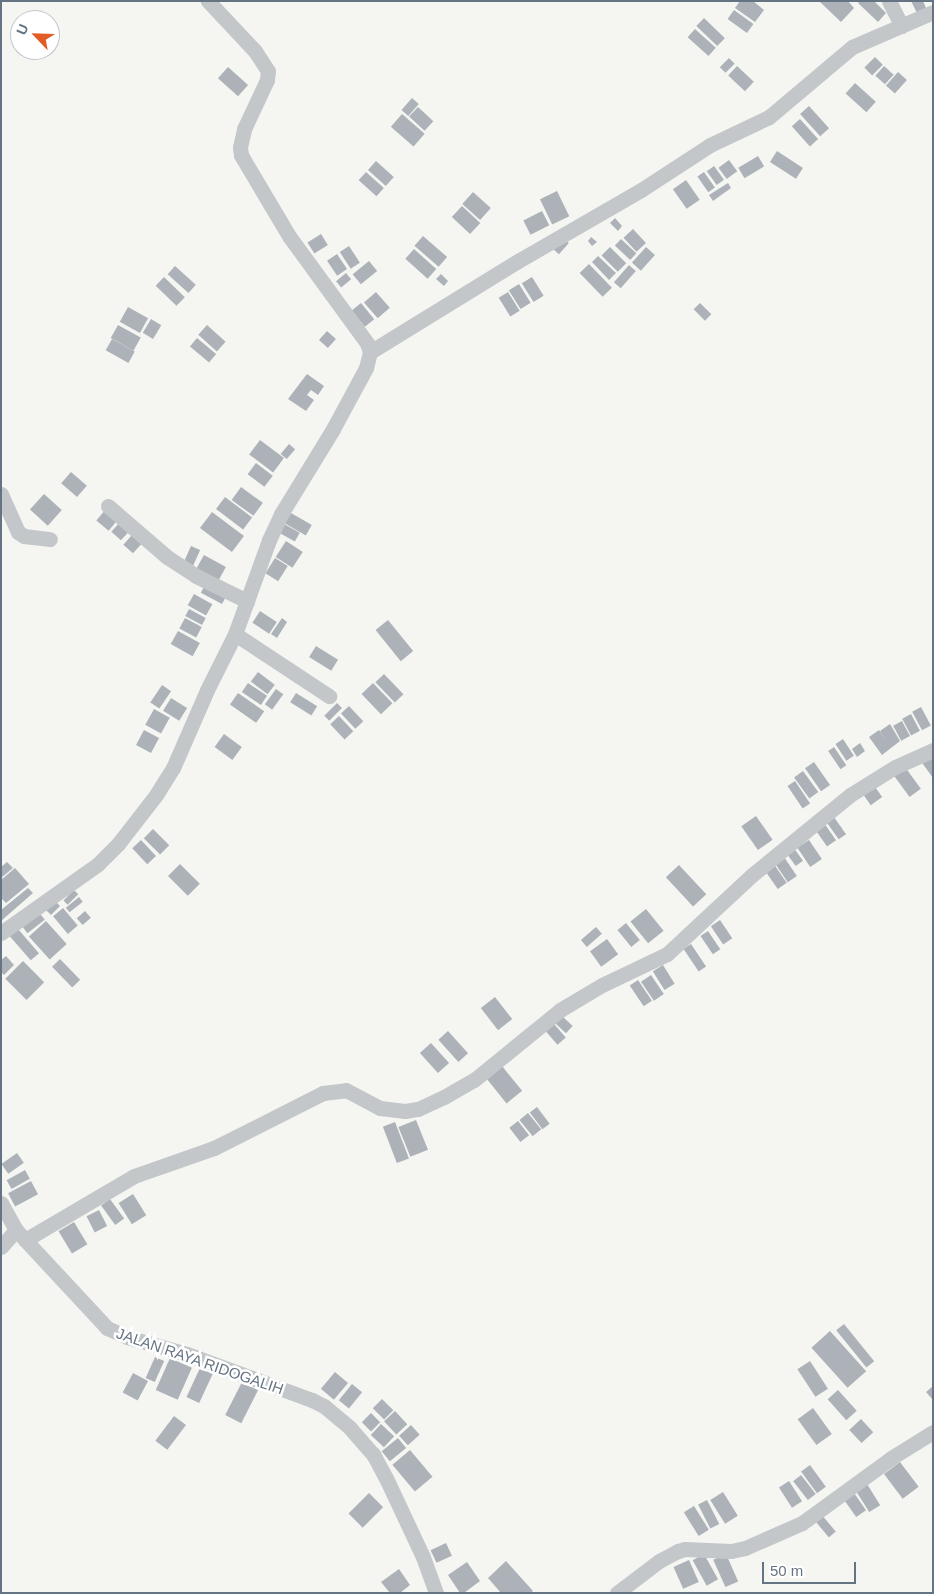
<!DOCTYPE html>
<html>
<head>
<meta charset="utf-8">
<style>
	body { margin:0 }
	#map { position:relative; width:934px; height:1594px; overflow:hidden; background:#f5f6f2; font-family:Helvetica,sans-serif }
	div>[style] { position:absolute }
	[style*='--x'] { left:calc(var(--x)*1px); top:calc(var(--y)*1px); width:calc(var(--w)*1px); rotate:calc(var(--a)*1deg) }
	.building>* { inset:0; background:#acb2b8; transform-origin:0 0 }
	.minor>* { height:15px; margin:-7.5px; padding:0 7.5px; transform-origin:7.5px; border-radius:7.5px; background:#c3c7ca }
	span { translate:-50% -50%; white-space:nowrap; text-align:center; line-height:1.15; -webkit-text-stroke:5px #fff; paint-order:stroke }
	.street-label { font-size:15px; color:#657483 }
	.frame { position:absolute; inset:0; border:2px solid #657483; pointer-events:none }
	.north { position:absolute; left:10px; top:10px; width:50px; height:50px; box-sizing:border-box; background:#fff; border:1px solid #c1c7cd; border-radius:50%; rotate:294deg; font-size:14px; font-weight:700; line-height:20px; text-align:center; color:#657483 }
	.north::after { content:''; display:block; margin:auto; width:18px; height:22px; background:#e35c25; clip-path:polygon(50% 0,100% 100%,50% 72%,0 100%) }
	.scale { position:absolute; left:762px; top:1562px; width:94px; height:22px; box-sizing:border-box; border:2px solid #657483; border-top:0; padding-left:6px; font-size:15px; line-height:18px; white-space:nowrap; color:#657483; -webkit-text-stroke:4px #fff; paint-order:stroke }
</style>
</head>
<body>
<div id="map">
	<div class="building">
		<div style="clip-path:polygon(740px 1px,753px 1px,764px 10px,755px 22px,735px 8px)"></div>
		<div style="clip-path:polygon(819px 1px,848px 1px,854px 8px,841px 22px)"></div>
		<div style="clip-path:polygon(860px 1px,874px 1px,886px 13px,878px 22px,858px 3px)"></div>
		<div style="clip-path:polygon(911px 1px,923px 1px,926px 8px,917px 13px)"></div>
		<div style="left:734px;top:10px;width:24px;height:11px;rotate:36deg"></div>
		<div style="left:704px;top:18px;width:29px;height:11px;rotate:44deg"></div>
		<div style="left:695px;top:29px;width:28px;height:11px;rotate:42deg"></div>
		<div style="left:875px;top:57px;width:11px;height:15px;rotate:45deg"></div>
		<div style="left:729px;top:58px;width:8px;height:13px;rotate:45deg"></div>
		<div style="left:737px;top:66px;width:23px;height:13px;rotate:43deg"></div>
		<div style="left:884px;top:66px;width:13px;height:13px;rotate:42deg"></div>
		<div style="left:228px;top:67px;width:27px;height:15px;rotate:42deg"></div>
		<div style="left:898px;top:72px;width:12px;height:18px;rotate:42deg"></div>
		<div style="left:855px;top:83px;width:28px;height:14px;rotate:42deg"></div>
		<div style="left:412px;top:98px;width:9px;height:16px;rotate:41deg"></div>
		<div style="left:809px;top:106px;width:30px;height:12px;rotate:48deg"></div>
		<div style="left:418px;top:107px;width:21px;height:13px;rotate:43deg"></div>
		<div style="left:402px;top:114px;width:30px;height:17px;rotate:41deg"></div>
		<div style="left:800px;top:119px;width:27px;height:11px;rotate:48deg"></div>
		<div style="left:777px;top:151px;width:31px;height:13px;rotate:33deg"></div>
		<div style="left:758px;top:156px;width:12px;height:23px;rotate:59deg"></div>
		<div style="left:729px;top:160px;width:14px;height:13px;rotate:54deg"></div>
		<div style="left:376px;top:161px;width:24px;height:12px;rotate:42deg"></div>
		<div style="left:714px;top:166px;width:17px;height:9px;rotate:54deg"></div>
		<div style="left:366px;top:172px;width:24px;height:11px;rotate:42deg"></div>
		<div style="left:704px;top:172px;width:19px;height:8px;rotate:55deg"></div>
		<div style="left:686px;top:180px;width:24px;height:16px;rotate:55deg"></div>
		<div style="clip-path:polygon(728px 183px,731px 188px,713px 201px,709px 195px)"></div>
		<div style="left:557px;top:191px;width:28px;height:19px;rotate:64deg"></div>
		<div style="left:473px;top:192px;width:24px;height:16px;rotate:42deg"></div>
		<div style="left:462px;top:206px;width:25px;height:15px;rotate:43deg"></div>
		<div style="left:542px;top:211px;width:16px;height:21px;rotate:63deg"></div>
		<div style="clip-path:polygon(615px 218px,622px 226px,618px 231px,610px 223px)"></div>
		<div style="left:633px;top:229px;width:19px;height:13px;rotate:47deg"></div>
		<div style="left:321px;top:234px;width:13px;height:16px;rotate:58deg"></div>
		<div style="left:423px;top:236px;width:32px;height:13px;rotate:41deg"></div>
		<div style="left:562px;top:237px;width:9px;height:15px;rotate:41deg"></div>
		<div style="clip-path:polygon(591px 237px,597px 242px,592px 246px,588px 241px)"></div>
		<div style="left:621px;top:239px;width:21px;height:9px;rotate:43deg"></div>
		<div style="left:349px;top:246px;width:20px;height:11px;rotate:57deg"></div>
		<div style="left:610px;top:247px;width:23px;height:12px;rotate:45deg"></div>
		<div style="left:646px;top:247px;width:12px;height:21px;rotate:42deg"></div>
		<div style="left:414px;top:249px;width:30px;height:13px;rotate:42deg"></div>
		<div style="left:337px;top:254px;width:18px;height:12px;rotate:56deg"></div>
		<div style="clip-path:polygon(598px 256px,616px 273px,609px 280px,592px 262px)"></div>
		<div style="left:369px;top:261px;width:13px;height:21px;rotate:51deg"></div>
		<div style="left:589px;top:264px;width:33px;height:13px;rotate:46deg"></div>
		<div style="left:629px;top:265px;width:9px;height:23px;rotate:41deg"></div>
		<div style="left:175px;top:266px;width:28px;height:11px;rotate:42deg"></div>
		<div style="left:346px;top:273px;width:8px;height:13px;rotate:50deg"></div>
		<div style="clip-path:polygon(441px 274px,448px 281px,444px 286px,436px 279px)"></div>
		<div style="left:164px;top:277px;width:29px;height:12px;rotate:44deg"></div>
		<div style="left:532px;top:277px;width:22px;height:12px;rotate:58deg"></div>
		<div style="left:519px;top:284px;width:22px;height:12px;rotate:58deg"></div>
		<div style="left:376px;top:292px;width:21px;height:16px;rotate:49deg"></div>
		<div style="left:508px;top:292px;width:22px;height:11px;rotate:58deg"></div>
		<div style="left:361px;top:303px;width:21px;height:12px;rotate:51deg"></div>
		<div style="left:700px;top:303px;width:16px;height:9px;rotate:45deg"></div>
		<div style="left:128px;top:307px;width:23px;height:17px;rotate:29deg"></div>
		<div style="left:151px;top:319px;width:12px;height:16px;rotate:31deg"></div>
		<div style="left:118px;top:325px;width:26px;height:15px;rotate:29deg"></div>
		<div style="left:207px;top:325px;width:25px;height:13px;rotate:42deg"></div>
		<div style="left:327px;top:331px;width:12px;height:12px;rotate:42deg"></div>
		<div style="left:197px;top:338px;width:25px;height:11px;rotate:40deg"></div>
		<div style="left:112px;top:339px;width:26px;height:13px;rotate:29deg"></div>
		<div style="clip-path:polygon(307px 374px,324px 386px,318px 395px,311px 390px,307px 395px,314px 400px,306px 411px,288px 399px)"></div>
		<div style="left:260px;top:440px;width:30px;height:18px;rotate:37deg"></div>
		<div style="left:289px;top:444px;width:8px;height:13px;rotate:40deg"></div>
		<div style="left:256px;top:463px;width:21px;height:14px;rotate:37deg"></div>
		<div style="left:71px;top:472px;width:21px;height:15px;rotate:41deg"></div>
		<div style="left:241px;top:487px;width:27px;height:16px;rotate:36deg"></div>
		<div style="left:44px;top:494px;width:24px;height:21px;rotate:42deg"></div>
		<div style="left:225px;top:497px;width:34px;height:15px;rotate:37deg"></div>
		<div style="left:106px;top:509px;width:16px;height:15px;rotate:40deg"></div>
		<div style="left:212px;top:512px;width:40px;height:20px;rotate:37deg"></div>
		<div style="left:291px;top:513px;width:24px;height:12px;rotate:30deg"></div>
		<div style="left:120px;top:522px;width:13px;height:13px;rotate:42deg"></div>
		<div style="left:284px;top:524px;width:18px;height:10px;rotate:29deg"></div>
		<div style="left:132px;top:535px;width:13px;height:13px;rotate:42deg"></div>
		<div style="left:286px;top:541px;width:20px;height:19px;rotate:33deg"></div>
		<div style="left:191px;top:546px;width:10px;height:17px;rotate:24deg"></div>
		<div style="left:204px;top:555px;width:25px;height:17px;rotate:29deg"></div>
		<div style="left:275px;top:558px;width:15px;height:18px;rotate:32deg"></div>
		<div style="left:206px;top:583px;width:24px;height:11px;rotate:28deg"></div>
		<div style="left:194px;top:594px;width:21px;height:13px;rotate:29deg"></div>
		<div style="left:189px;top:609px;width:19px;height:8px;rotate:28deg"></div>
		<div style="left:260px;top:611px;width:20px;height:14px;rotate:33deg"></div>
		<div style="left:185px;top:618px;width:19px;height:12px;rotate:28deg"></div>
		<div style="clip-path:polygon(282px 618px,287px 622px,277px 638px,271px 634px)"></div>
		<div style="left:388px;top:620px;width:40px;height:16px;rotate:51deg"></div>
		<div style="left:178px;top:631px;width:25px;height:15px;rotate:29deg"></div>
		<div style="left:316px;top:646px;width:26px;height:13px;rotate:32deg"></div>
		<div style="left:258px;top:672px;width:21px;height:12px;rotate:37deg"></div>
		<div style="left:384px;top:674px;width:28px;height:12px;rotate:46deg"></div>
		<div style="left:248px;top:683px;width:23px;height:11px;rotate:34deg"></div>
		<div style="left:373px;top:683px;width:28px;height:16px;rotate:46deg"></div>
		<div style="left:162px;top:685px;width:11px;height:21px;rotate:34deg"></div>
		<div style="left:276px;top:689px;width:9px;height:19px;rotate:36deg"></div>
		<div style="left:238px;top:693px;width:32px;height:14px;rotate:35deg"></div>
		<div style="left:296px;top:693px;width:25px;height:11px;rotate:32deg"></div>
		<div style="left:171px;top:698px;width:19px;height:15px;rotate:32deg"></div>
		<div style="left:337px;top:703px;width:7px;height:18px;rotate:45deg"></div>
		<div style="left:349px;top:706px;width:21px;height:11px;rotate:47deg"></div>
		<div style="left:921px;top:707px;width:21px;height:10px;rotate:62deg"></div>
		<div style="left:154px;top:709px;width:18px;height:18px;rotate:29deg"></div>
		<div style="left:911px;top:714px;width:19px;height:10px;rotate:62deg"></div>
		<div style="left:339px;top:716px;width:21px;height:12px;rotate:47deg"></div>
		<div style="left:902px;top:721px;width:17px;height:10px;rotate:62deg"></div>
		<div style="clip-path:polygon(890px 724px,900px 741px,882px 755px,869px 737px,879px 730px,887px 742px,880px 731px)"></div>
		<div style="left:144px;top:730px;width:17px;height:17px;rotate:28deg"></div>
		<div style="left:224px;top:734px;width:22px;height:16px;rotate:36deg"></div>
		<div style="left:843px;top:739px;width:20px;height:9px;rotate:57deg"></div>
		<div style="clip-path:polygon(860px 743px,865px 751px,857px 757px,852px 749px)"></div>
		<div style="left:834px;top:747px;width:22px;height:7px;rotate:56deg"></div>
		<div style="clip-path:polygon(933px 754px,933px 778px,920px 760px)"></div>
		<div style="left:814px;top:762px;width:28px;height:11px;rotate:55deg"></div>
		<div style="left:905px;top:767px;width:27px;height:14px;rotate:54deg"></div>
		<div style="left:803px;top:771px;width:26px;height:11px;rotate:54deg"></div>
		<div style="left:795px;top:781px;width:27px;height:9px;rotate:56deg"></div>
		<div style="left:873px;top:784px;width:16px;height:14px;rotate:55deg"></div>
		<div style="left:756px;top:816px;width:29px;height:18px;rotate:55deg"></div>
		<div style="left:834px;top:817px;width:21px;height:9px;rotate:55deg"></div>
		<div style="left:824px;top:823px;width:21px;height:11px;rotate:55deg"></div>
		<div style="left:153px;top:829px;width:23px;height:13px;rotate:45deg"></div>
		<div style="left:141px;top:840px;width:22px;height:12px;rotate:47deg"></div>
		<div style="left:809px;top:840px;width:23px;height:14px;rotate:56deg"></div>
		<div style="left:793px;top:847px;width:17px;height:9px;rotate:54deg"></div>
		<div style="left:784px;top:857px;width:23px;height:11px;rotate:56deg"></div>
		<div style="clip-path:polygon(7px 862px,13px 868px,1px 878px,1px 867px)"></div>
		<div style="left:773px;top:863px;width:24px;height:11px;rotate:55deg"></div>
		<div style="left:180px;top:864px;width:28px;height:17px;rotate:45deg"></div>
		<div style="left:679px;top:865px;width:40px;height:18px;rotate:47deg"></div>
		<div style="clip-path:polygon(15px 868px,29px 884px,6px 903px,1px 898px,1px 880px)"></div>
		<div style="clip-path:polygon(28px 888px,33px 893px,1px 921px,1px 910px)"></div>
		<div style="left:74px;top:890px;width:6px;height:15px;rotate:45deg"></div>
		<div style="left:79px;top:897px;width:6px;height:17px;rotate:51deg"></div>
		<div style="clip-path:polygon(54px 900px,60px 906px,51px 915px,46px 910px)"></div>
		<div style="left:63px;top:908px;width:23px;height:13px;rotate:50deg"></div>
		<div style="left:646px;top:909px;width:28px;height:20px;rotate:51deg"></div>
		<div style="left:38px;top:911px;width:11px;height:22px;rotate:52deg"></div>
		<div style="left:85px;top:911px;width:9px;height:11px;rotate:49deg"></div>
		<div style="left:720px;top:920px;width:22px;height:11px;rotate:56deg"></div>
		<div style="left:46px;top:921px;width:31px;height:23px;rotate:48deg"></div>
		<div style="left:626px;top:923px;width:22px;height:11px;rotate:51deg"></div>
		<div style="left:596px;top:927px;width:9px;height:20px;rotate:49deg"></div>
		<div style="left:18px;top:929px;width:32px;height:11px;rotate:49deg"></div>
		<div style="left:708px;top:931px;width:22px;height:9px;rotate:56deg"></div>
		<div style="left:607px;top:939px;width:19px;height:21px;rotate:54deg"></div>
		<div style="left:691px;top:944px;width:27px;height:9px;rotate:56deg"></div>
		<div style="clip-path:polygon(6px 956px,14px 965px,4px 975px,1px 972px,1px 960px)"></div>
		<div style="left:60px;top:959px;width:29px;height:11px;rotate:46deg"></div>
		<div style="left:23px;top:961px;width:30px;height:25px;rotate:45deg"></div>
		<div style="left:663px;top:965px;width:22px;height:12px;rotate:58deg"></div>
		<div style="left:651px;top:975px;width:23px;height:12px;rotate:56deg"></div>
		<div style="left:638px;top:980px;width:25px;height:10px;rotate:56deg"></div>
		<div style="left:495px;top:997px;width:28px;height:18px;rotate:52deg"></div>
		<div style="left:561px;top:1015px;width:16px;height:10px;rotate:43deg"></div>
		<div style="left:554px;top:1024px;width:18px;height:11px;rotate:49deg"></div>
		<div style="left:448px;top:1031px;width:30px;height:13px;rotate:48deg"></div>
		<div style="left:431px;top:1043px;width:27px;height:15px;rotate:48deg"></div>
		<div style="left:502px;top:1066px;width:32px;height:20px;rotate:51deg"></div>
		<div style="left:537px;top:1107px;width:21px;height:9px;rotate:53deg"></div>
		<div style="left:528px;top:1113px;width:21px;height:11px;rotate:51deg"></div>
		<div style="left:416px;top:1120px;width:32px;height:19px;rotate:68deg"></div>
		<div style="left:518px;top:1121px;width:18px;height:11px;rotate:52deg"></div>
		<div style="left:395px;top:1122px;width:39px;height:13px;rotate:69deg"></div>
		<div style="left:17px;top:1153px;width:12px;height:19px;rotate:55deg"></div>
		<div style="left:25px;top:1170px;width:10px;height:21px;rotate:61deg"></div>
		<div style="left:31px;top:1181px;width:15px;height:26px;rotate:62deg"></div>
		<div style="left:133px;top:1194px;width:25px;height:17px;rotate:58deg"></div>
		<div style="left:110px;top:1199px;width:24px;height:11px;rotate:54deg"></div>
		<div style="left:99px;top:1210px;width:18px;height:14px;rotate:63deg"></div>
		<div style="left:74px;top:1222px;width:26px;height:18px;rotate:59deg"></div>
		<div style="left:844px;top:1324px;width:48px;height:10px;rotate:51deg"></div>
		<div style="left:830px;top:1331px;width:54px;height:25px;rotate:48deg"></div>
		<div style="left:155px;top:1357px;width:10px;height:23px;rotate:24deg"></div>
		<div style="left:170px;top:1358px;width:24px;height:35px;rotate:24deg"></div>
		<div style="left:810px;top:1361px;width:33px;height:15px;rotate:57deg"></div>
		<div style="left:200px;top:1368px;width:14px;height:32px;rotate:25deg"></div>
		<div style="left:335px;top:1372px;width:17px;height:22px;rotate:40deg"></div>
		<div style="left:133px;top:1373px;width:17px;height:22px;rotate:28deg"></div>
		<div style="left:242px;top:1382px;width:18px;height:37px;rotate:27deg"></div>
		<div style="left:352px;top:1384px;width:13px;height:21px;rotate:39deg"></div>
		<div style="clip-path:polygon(933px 1386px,933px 1400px,926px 1392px)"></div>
		<div style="left:838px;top:1390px;width:28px;height:14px;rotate:48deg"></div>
		<div style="left:382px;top:1399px;width:16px;height:13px;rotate:45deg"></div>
		<div style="left:813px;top:1408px;width:32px;height:19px;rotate:54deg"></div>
		<div style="left:395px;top:1411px;width:18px;height:15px;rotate:47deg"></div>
		<div style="left:371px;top:1413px;width:13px;height:13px;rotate:45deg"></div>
		<div style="left:174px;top:1416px;width:15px;height:31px;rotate:37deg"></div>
		<div style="left:861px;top:1419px;width:18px;height:16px;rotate:47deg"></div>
		<div style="left:381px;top:1424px;width:18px;height:15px;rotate:43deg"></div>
		<div style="left:411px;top:1425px;width:13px;height:16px;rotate:48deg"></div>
		<div style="left:398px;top:1438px;width:13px;height:21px;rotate:51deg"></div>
		<div style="left:410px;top:1450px;width:35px;height:23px;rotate:50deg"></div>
		<div style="left:900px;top:1462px;width:31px;height:20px;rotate:53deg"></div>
		<div style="left:810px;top:1465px;width:27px;height:11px;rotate:54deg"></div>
		<div style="left:801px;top:1475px;width:24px;height:10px;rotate:52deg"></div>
		<div style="left:789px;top:1481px;width:24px;height:12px;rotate:57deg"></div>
		<div style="left:867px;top:1484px;width:25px;height:13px;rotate:58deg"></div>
		<div style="left:723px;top:1492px;width:28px;height:15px;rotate:58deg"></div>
		<div style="left:369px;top:1493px;width:20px;height:29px;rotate:45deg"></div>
		<div style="left:854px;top:1493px;width:21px;height:12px;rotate:55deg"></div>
		<div style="left:707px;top:1500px;width:27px;height:10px;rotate:63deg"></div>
		<div style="left:694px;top:1506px;width:28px;height:12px;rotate:58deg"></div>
		<div style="left:821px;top:1514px;width:23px;height:9px;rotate:50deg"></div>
		<div style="left:446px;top:1543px;width:14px;height:17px;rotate:65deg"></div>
		<div style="left:704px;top:1554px;width:29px;height:13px;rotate:61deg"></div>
		<div style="left:726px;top:1554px;width:30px;height:14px;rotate:66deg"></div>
		<div style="left:689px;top:1560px;width:24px;height:17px;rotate:66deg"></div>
		<div style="clip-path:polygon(506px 1561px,533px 1591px,530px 1593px,501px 1593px,488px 1578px)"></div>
		<div style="clip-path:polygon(467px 1562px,480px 1581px,464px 1593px,460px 1593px,448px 1575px)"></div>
		<div style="clip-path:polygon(399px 1569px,410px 1585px,400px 1593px,390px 1593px,381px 1582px)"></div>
	</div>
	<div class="minor">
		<div style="--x:889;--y:1;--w:28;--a:63"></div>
		<div style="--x:370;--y:352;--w:174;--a:-31.6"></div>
		<div style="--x:518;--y:261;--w:142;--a:-30"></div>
		<div style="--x:641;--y:190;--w:82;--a:-33.1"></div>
		<div style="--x:710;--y:145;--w:65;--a:-25.4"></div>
		<div style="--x:769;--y:117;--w:109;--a:-40.1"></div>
		<div style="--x:852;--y:47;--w:88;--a:-23.4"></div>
		<div style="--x:1;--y:494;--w:42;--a:65.9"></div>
		<div style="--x:18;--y:532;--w:7;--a:34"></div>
		<div style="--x:24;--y:536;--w:26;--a:7"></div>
		<div style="--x:108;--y:506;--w:78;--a:40.8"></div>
		<div style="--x:167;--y:557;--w:35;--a:33"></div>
		<div style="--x:196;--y:576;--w:57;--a:26.1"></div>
		<div style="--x:235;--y:634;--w:113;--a:33.4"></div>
		<div style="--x:1;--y:933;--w:119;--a:-35.4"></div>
		<div style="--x:98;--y:864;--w:28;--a:-45"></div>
		<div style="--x:118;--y:844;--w:62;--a:-52.2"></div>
		<div style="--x:156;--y:795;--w:32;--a:-58"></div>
		<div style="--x:173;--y:768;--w:85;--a:-66.4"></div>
		<div style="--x:207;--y:690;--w:63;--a:-63.4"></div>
		<div style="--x:235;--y:634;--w:100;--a:-70.1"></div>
		<div style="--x:269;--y:540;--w:29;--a:-65"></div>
		<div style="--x:281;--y:514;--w:100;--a:-58.5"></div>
		<div style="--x:333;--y:429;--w:69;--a:-61.6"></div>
		<div style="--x:366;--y:368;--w:16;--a:-76"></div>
		<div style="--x:370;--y:352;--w:9;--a:-108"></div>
		<div style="--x:367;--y:343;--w:132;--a:-126.1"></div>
		<div style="--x:289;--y:236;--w:94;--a:-120.7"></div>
		<div style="--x:241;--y:155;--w:8;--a:-97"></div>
		<div style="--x:240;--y:147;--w:18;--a:-77"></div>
		<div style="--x:244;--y:129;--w:54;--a:-64.9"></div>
		<div style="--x:267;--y:80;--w:9;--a:-84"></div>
		<div style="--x:268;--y:71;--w:24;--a:-123"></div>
		<div style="--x:255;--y:51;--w:69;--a:-133.2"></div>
		<div style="--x:1;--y:1203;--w:31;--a:61"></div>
		<div style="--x:16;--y:1230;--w:134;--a:47.1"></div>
		<div style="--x:107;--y:1328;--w:22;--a:24"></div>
		<div style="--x:127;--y:1337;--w:62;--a:15.8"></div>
		<div style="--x:187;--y:1354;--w:133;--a:20.2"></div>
		<div style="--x:312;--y:1400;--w:13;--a:27"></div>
		<div style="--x:324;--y:1406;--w:34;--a:40"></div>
		<div style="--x:350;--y:1428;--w:35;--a:49"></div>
		<div style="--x:373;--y:1454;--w:27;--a:62"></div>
		<div style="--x:386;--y:1478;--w:87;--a:64.9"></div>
		<div style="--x:423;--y:1557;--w:38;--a:70"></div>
		<div style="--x:25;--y:1240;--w:126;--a:-30.4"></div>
		<div style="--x:134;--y:1176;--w:85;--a:-19.3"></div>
		<div style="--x:214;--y:1148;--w:122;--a:-26.8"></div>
		<div style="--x:323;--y:1093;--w:23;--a:-7"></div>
		<div style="--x:346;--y:1090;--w:38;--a:28"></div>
		<div style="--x:380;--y:1108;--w:25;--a:7"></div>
		<div style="--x:405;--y:1111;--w:13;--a:-9"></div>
		<div style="--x:418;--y:1109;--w:29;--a:-25"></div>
		<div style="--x:444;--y:1097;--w:34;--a:-30"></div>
		<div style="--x:474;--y:1080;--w:111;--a:-39.1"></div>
		<div style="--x:560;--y:1010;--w:49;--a:-30.8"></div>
		<div style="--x:602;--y:985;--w:72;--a:-25.5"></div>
		<div style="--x:667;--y:954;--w:116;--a:-42.9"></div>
		<div style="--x:752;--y:875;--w:127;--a:-39.2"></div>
		<div style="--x:850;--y:795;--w:53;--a:-31.9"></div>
		<div style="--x:895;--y:767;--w:42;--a:-24.1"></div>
		<div style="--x:1;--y:1247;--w:23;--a:-49"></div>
		<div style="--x:617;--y:1593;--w:53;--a:-37.3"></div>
		<div style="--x:659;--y:1561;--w:21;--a:-28"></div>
		<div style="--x:678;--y:1551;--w:7;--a:-16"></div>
		<div style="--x:685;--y:1549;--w:46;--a:2.5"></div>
		<div style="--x:731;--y:1551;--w:14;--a:-12"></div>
		<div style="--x:745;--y:1548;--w:62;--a:-23.7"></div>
		<div style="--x:802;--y:1523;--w:110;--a:-36.1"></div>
		<div style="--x:891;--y:1458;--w:49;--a:-31.8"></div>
	</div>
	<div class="street-label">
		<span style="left:200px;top:1361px;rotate:19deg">JALAN RAYA RIDOGALIH</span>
	</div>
	<div class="frame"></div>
	<div class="north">U</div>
	<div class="scale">50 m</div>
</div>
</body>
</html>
